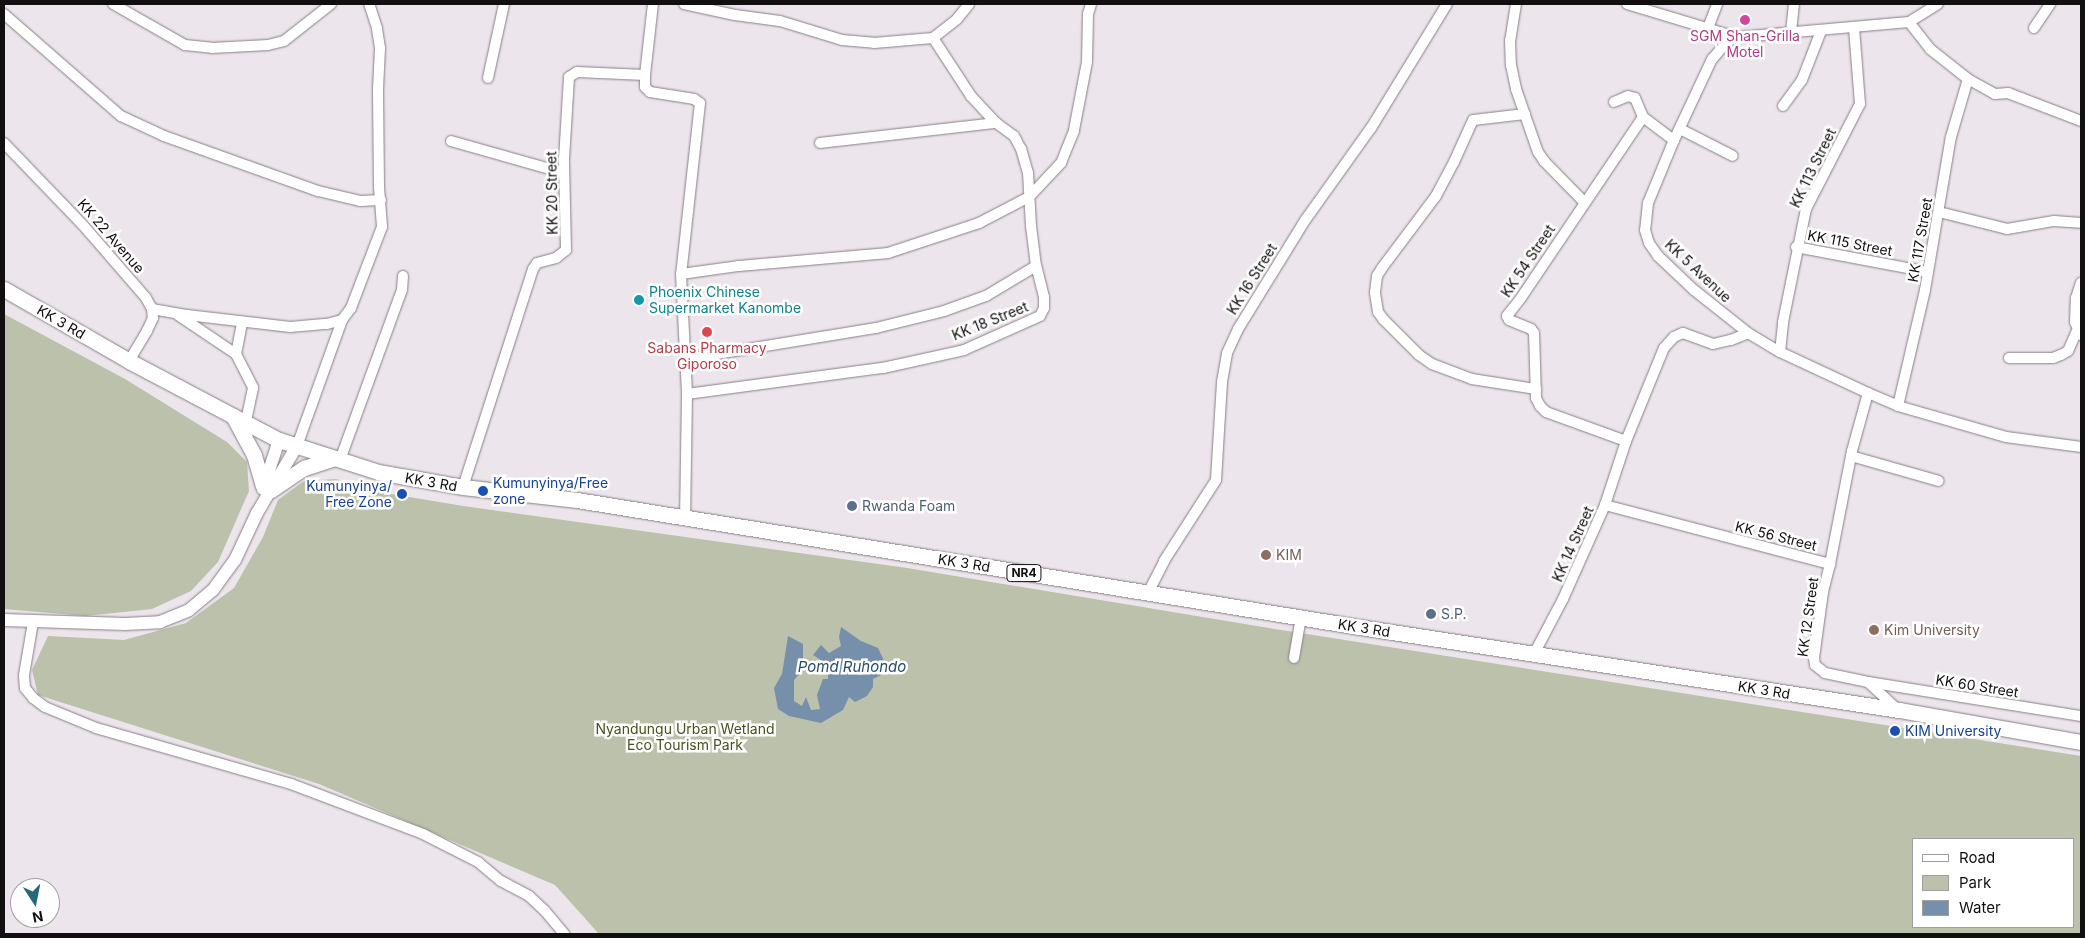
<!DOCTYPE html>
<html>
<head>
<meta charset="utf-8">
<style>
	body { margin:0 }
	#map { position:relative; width:2085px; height:938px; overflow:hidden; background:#ede5ec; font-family:Inter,sans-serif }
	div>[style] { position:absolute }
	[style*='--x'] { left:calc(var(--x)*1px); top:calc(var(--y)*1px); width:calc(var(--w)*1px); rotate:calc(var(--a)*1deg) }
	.green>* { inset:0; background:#bbc1aa }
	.water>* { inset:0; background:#768faa }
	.roads { filter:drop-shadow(0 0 1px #877f86) drop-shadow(0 0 1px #877f86) }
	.minor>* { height:10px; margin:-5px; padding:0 5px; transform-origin:5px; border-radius:5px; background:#fff }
	.major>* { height:12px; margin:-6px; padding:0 6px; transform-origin:6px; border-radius:6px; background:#fff }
	.highway>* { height:15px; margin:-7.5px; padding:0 7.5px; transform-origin:7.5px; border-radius:7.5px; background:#fff }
	.dots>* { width:14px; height:14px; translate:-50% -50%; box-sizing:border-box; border:2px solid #fff; border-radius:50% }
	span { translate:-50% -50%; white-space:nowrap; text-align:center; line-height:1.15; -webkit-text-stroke:5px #fff; paint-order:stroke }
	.shield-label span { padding:1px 4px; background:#fff; border:1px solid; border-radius:4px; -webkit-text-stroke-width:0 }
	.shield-label { font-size:12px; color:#120f11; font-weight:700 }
	.hotel-label { font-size:14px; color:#b23c85 }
	.street-label { font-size:14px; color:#120f11 }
	.culture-label { font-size:14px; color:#0d838f }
	.left { translate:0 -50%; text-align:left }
	.health-label { font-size:14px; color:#be3a42 }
	.transit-label { font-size:14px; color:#164399 }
	.right { translate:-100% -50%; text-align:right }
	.service-label { font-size:14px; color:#4e5e75 }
	.education-label { font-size:14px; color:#785e54 }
	.park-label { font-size:14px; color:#48521b }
	.water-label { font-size:15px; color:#274d74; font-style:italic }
	.frame { position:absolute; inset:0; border:5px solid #120f11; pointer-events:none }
	.legend { position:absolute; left:1912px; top:838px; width:162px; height:90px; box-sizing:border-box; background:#fff; border:1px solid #a09fa0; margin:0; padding:6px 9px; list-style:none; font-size:15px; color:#120f11 }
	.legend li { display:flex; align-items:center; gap:10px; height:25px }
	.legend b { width:25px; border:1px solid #a09fa0 }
	.north { position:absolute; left:10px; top:878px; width:50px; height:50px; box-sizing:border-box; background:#fff; border:1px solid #a09fa0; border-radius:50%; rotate:169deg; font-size:14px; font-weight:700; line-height:20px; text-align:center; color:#120f11 }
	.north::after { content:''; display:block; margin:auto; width:18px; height:22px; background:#236978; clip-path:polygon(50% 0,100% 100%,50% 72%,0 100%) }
</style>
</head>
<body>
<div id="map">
	<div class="green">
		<div style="clip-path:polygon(4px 314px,125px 379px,227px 442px,247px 462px,249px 491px,218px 562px,191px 591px,152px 609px,85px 616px,4px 609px)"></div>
		<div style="clip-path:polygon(evenodd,336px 479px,385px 493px,463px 506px,907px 568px,1275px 629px,2081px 756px,2081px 934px,599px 934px,555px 885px,319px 784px,38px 695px,32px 670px,48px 636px,124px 640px,186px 623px,234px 588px,263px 537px,278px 500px,304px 481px,336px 479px,1914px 839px,2074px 839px,2074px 927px,1914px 927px,1914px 839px)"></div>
	</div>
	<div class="water">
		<div style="clip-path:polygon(841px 627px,861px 641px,878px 648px,886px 665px,881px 675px,873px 679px,873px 687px,867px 696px,855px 702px,849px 697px,843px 710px,821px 723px,789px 716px,778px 709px,774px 688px,782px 674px,788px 636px,803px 644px,803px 660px,801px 672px,794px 680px,794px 701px,802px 706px,806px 697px,811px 710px,820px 709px,817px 695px,823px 679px,828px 679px,828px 670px,824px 662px,813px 655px,821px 645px,829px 653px,841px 646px,839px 637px)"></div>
	</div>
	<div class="roads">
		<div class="minor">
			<div style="--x:113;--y:4;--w:83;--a:29.7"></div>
			<div style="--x:185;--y:45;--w:27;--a:6"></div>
			<div style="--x:212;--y:48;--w:56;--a:-3.1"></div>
			<div style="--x:268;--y:45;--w:16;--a:-14"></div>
			<div style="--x:284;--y:41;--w:60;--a:-38.2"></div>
			<div style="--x:684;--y:4;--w:52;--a:12.2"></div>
			<div style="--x:735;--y:15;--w:45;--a:7.6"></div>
			<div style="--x:780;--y:21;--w:65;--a:17"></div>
			<div style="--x:842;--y:40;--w:32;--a:5"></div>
			<div style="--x:874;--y:43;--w:59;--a:-4.8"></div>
			<div style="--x:1516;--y:4;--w:36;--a:99"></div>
			<div style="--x:1510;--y:40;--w:25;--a:88"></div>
			<div style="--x:1511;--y:65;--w:25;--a:78"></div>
			<div style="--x:1516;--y:89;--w:67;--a:70.8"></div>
			<div style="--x:1538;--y:152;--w:11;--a:56"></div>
			<div style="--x:1544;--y:161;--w:57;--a:45.7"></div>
			<div style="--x:1627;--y:4;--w:114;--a:16.8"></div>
			<div style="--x:1938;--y:4;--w:34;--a:148"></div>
			<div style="--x:1909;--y:22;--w:174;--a:175"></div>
			<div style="--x:1736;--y:37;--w:10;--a:151"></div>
			<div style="--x:1727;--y:42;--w:23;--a:131"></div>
			<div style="--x:1712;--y:59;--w:89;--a:115.1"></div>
			<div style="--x:1674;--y:140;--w:68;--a:112.4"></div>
			<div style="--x:1648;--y:203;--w:27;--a:96"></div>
			<div style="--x:1645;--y:230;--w:14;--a:73"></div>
			<div style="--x:1649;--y:243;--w:16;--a:55"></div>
			<div style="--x:1658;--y:256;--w:50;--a:43.4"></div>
			<div style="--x:1694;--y:290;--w:69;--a:38.5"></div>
			<div style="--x:1748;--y:333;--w:37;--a:31"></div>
			<div style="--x:1780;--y:352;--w:97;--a:25"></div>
			<div style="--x:1868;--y:393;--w:33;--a:23"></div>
			<div style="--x:1898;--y:406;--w:112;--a:16"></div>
			<div style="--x:2006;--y:437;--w:76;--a:7.6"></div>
			<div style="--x:4;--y:14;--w:155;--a:41.1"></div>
			<div style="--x:121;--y:116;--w:47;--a:24.9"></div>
			<div style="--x:164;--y:136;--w:164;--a:19.7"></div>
			<div style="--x:318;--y:191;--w:43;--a:13.4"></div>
			<div style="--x:360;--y:201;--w:21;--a:-3"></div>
			<div style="--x:1909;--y:22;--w:34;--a:52"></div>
			<div style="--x:1930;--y:49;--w:48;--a:38.3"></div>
			<div style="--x:1968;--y:79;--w:31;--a:29"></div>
			<div style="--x:1995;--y:94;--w:13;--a:-4"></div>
			<div style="--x:2008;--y:93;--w:78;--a:21"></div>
			<div style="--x:1708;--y:28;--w:26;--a:-69"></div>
			<div style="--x:2034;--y:28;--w:29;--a:-56"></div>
			<div style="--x:1791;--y:32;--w:28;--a:-84"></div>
			<div style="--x:933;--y:38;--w:31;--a:-38"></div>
			<div style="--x:957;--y:19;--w:19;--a:-51"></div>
			<div style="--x:645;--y:75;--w:12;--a:90"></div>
			<div style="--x:645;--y:87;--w:7;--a:45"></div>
			<div style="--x:650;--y:92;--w:45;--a:9"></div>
			<div style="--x:694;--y:99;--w:7;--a:34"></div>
			<div style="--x:700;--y:103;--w:172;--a:96.3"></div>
			<div style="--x:681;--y:274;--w:120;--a:87.1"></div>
			<div style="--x:687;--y:394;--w:125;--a:90.9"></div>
			<div style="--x:488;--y:78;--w:76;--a:-77.8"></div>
			<div style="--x:1614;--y:102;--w:15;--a:-23"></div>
			<div style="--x:1628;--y:96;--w:7;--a:16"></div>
			<div style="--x:1635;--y:98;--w:21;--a:67"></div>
			<div style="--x:1643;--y:117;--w:39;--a:37"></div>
			<div style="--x:1783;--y:106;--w:32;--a:-54"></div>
			<div style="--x:1802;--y:80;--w:53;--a:-68.8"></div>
			<div style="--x:1525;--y:114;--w:52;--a:173.4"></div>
			<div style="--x:1473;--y:120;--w:46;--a:114.3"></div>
			<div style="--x:1454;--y:162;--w:38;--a:118"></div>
			<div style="--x:1436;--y:196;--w:90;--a:126.9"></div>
			<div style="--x:1382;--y:268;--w:9;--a:122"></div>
			<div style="--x:1377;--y:276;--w:17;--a:97"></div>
			<div style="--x:1375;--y:293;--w:19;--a:81"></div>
			<div style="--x:1378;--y:312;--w:9;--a:54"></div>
			<div style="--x:1383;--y:319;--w:51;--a:45"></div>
			<div style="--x:1419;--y:355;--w:16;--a:35"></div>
			<div style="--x:1432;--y:364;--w:43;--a:20.6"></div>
			<div style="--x:1472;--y:379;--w:65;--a:8.9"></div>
			<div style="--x:1643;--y:117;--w:218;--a:124"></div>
			<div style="--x:1521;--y:298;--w:23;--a:128"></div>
			<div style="--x:1507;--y:316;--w:4;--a:63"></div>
			<div style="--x:1509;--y:320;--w:24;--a:22"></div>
			<div style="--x:1531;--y:329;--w:5;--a:53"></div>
			<div style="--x:1534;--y:333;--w:65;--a:88.2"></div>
			<div style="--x:1536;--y:398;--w:9;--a:63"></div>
			<div style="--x:1540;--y:406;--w:8;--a:45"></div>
			<div style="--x:1546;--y:412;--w:85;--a:19.9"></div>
			<div style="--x:1626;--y:441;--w:100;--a:-67.8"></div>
			<div style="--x:1664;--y:348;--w:15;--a:-48"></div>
			<div style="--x:1674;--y:337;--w:10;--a:-24"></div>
			<div style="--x:1683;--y:333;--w:32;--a:20"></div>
			<div style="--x:1713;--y:344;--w:18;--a:-13"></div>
			<div style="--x:1731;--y:340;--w:18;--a:-22"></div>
			<div style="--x:1680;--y:129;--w:59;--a:27"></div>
			<div style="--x:451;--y:141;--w:117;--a:15.8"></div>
			<div style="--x:4;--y:143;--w:112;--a:46.1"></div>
			<div style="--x:82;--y:224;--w:98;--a:49.1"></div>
			<div style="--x:146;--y:298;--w:13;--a:61"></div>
			<div style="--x:152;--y:309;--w:9;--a:84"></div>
			<div style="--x:153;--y:318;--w:14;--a:115"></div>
			<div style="--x:147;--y:331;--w:35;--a:121"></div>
			<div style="--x:820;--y:143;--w:177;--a:-6.5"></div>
			<div style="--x:1939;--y:212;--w:70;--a:14"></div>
			<div style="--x:2007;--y:229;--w:48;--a:-9.7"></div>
			<div style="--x:2054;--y:221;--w:27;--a:4"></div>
			<div style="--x:1796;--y:247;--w:134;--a:10.7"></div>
			<div style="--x:681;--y:274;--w:59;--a:-7.9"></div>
			<div style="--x:739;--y:266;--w:150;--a:-5"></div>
			<div style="--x:888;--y:253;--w:96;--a:-18.2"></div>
			<div style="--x:979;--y:223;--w:56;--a:-27.5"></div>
			<div style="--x:1029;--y:197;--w:47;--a:-46.7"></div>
			<div style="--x:1061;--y:163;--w:35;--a:-68"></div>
			<div style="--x:1074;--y:130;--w:69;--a:-79.2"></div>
			<div style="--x:1087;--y:62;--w:48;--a:-88.8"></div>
			<div style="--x:1088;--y:14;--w:10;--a:-73"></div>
			<div style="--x:152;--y:309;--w:36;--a:10"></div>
			<div style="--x:187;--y:315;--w:104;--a:6.6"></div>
			<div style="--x:290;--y:327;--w:37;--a:-5"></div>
			<div style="--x:327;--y:324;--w:16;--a:-15"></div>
			<div style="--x:342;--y:320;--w:15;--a:-53"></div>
			<div style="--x:351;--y:308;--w:87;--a:-69.1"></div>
			<div style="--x:382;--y:227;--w:40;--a:-94.3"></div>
			<div style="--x:379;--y:187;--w:98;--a:-90.6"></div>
			<div style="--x:378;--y:89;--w:41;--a:-87.2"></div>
			<div style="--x:380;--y:48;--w:20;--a:-99"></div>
			<div style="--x:377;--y:28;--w:25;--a:-108"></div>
			<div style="--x:178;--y:315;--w:70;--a:33.9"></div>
			<div style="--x:236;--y:354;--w:38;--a:63"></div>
			<div style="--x:253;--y:388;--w:35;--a:102"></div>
			<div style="--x:2081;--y:335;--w:14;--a:-115"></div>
			<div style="--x:2075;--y:322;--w:24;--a:-88"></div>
			<div style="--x:2076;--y:298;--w:16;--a:-72"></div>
			<div style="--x:1780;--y:352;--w:30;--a:-84"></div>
			<div style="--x:1783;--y:322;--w:115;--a:-78.5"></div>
			<div style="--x:1806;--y:209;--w:118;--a:-62.8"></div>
			<div style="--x:1860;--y:104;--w:77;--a:-94.5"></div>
			<div style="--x:236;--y:354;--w:33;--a:-79"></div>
			<div style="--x:2009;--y:358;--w:44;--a:0"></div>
			<div style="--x:2053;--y:358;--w:9;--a:-21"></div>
			<div style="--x:2061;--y:355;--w:8;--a:-30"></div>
			<div style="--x:2068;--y:351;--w:22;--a:-66"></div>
			<div style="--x:686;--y:359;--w:193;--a:-9.3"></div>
			<div style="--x:876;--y:328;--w:70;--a:-14"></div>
			<div style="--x:944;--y:311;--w:45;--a:-19.7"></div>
			<div style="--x:986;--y:296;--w:58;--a:-31"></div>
			<div style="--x:687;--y:394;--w:198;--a:-7.6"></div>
			<div style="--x:883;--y:368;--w:83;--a:-12.5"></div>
			<div style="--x:964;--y:350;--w:83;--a:-24.1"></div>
			<div style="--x:1040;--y:316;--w:9;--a:-63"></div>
			<div style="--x:1044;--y:308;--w:11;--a:-90"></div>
			<div style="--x:1044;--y:297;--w:32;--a:-104"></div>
			<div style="--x:1036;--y:266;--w:40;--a:-97.1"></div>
			<div style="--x:1031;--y:226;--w:53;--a:-93.2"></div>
			<div style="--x:1028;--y:173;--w:25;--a:-106"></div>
			<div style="--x:1021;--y:149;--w:15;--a:-118"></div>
			<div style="--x:1014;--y:136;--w:22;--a:-144"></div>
			<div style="--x:996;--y:123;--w:37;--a:-133"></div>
			<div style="--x:971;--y:96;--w:69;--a:-123.2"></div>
			<div style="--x:1898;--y:406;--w:119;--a:-76.9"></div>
			<div style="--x:1925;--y:290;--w:155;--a:-80.4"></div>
			<div style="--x:1951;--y:137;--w:60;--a:-73.7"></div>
			<div style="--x:297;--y:446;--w:134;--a:-70.3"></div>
			<div style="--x:1851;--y:456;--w:91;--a:15.9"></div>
			<div style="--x:340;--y:460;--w:181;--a:-70"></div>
			<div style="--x:402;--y:290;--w:14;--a:-86"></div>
			<div style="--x:463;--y:487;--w:229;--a:-72.2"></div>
			<div style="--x:533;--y:269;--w:7;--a:-56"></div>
			<div style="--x:537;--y:263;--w:20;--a:-15"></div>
			<div style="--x:556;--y:258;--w:13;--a:-39"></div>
			<div style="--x:566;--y:250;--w:91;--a:-91.3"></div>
			<div style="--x:564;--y:159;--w:82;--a:-86.5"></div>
			<div style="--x:569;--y:77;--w:9;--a:-32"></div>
			<div style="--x:577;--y:72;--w:68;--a:2.5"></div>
			<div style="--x:645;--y:75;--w:71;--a:-83.6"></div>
			<div style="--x:1605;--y:505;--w:233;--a:14.7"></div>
			<div style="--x:1830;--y:564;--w:115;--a:-79"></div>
			<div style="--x:1852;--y:451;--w:60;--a:-74.6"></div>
			<div style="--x:1830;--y:564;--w:29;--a:104"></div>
			<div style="--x:1823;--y:592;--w:67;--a:97.8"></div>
			<div style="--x:1814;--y:658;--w:7;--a:82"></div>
			<div style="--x:1815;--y:665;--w:13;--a:39"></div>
			<div style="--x:1825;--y:673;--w:44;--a:11.8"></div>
			<div style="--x:1868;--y:682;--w:41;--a:43"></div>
			<div style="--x:1148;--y:593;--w:36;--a:-63"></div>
			<div style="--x:1164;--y:561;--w:96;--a:-57.3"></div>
			<div style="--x:1216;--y:480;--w:98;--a:-86.5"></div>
			<div style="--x:1222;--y:382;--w:29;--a:-80"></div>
			<div style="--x:1227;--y:353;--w:26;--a:-65"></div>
			<div style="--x:1238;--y:329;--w:129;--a:-58.3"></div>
			<div style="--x:1306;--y:219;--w:112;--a:-54.5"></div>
			<div style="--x:1371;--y:128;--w:145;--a:-58.5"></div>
			<div style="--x:33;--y:622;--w:54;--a:99.6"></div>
			<div style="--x:24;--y:675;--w:13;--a:86"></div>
			<div style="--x:25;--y:688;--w:13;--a:51"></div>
			<div style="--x:33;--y:698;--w:15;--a:37"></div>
			<div style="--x:45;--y:707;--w:55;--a:22.4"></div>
			<div style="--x:96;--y:728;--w:203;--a:16"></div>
			<div style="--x:291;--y:784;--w:141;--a:20.7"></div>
			<div style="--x:423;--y:834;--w:62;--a:27"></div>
			<div style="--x:478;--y:862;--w:30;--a:40"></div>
			<div style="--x:501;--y:881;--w:32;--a:28"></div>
			<div style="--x:529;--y:896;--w:22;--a:43"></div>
			<div style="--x:545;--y:911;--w:30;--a:50"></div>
			<div style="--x:1534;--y:654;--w:62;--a:-62.2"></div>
			<div style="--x:1563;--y:599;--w:103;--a:-65.9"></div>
			<div style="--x:1605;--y:505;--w:67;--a:-71.8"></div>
			<div style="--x:1294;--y:658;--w:42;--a:-80.3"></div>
			<div style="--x:1868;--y:682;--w:216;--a:9.1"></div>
		</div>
		<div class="major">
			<div style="--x:263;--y:489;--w:52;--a:-71.9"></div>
			<div style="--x:4;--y:620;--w:121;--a:1.9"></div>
			<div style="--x:125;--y:624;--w:35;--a:-3"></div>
			<div style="--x:160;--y:622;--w:31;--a:-22"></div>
			<div style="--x:189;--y:610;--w:31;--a:-40"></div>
			<div style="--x:213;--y:590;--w:37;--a:-54"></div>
			<div style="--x:235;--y:560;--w:52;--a:-64.9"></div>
			<div style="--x:257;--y:513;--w:78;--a:-59.2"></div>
		</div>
		<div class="highway">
			<div style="--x:4;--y:289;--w:144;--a:29.9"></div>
			<div style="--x:129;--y:361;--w:170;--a:27.8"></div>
			<div style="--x:279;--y:440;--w:104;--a:17.9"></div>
			<div style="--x:378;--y:472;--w:86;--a:10"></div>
			<div style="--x:463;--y:487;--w:115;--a:6.5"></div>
			<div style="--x:577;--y:500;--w:786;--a:9.22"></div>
			<div style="--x:1353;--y:626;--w:552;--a:8.75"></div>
			<div style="--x:1899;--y:710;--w:185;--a:10"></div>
			<div style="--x:233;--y:416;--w:44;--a:61.7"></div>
			<div style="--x:254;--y:455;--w:32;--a:74"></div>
			<div style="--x:271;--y:490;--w:40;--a:-34"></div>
			<div style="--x:304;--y:468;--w:32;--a:-18"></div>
		</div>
	</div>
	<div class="dots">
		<div style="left:1745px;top:20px;background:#d1479c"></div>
		<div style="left:639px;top:300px;background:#0f9aa8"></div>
		<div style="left:707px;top:332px;background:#e0444e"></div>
		<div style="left:483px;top:491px;background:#1a4fb4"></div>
		<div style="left:402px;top:494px;background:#1a4fb4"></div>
		<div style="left:852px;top:506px;background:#5c6f8a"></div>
		<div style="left:1266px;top:555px;background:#8d6e63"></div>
		<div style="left:1431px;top:614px;background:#5c6f8a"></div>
		<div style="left:1874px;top:630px;background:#8d6e63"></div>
		<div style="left:1895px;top:731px;background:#1a4fb4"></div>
	</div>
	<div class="shield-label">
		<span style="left:1024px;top:573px">NR4</span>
	</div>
	<div class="hotel-label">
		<span style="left:1745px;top:44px">SGM Shan-Grilla<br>Motel</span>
	</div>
	<div class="street-label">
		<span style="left:1813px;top:168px;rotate:-64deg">KK 113 Street</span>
		<span style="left:552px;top:193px;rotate:-91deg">KK 20 Street</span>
		<span style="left:111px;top:236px;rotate:49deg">KK 22 Avenue</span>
		<span style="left:1920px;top:240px;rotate:-80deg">KK 117 Street</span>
		<span style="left:1850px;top:243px;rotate:11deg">KK 115 Street</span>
		<span style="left:1528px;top:261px;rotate:-56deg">KK 54 Street</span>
		<span style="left:1698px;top:271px;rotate:43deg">KK 5 Avenue</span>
		<span style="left:1252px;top:279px;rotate:-58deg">KK 16 Street</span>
		<span style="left:990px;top:321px;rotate:-22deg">KK 18 Street</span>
		<span style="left:61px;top:322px;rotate:30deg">KK 3 Rd</span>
		<span style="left:431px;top:482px;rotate:10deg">KK 3 Rd</span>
		<span style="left:1776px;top:536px;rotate:14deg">KK 56 Street</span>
		<span style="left:1573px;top:544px;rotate:-66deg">KK 14 Street</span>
		<span style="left:964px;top:563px;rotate:9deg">KK 3 Rd</span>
		<span style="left:1808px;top:617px;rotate:-82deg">KK 12 Street</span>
		<span style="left:1364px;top:628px;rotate:9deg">KK 3 Rd</span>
		<span style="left:1977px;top:686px;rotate:9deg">KK 60 Street</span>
		<span style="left:1764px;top:690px;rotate:9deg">KK 3 Rd</span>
	</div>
	<div class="culture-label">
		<span class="left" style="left:649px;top:300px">Phoenix Chinese<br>Supermarket Kanombe</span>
	</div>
	<div class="health-label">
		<span style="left:707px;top:356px">Sabans Pharmacy<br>Giporoso</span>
	</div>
	<div class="transit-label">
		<span class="left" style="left:493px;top:491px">Kumunyinya/Free<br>zone</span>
		<span class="right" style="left:392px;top:494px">Kumunyinya/<br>Free Zone</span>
		<span class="left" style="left:1905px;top:731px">KIM University</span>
	</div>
	<div class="service-label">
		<span class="left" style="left:862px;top:506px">Rwanda Foam</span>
		<span class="left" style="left:1441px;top:614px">S.P.</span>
	</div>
	<div class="education-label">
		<span class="left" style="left:1276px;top:555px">KIM</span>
		<span class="left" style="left:1884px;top:630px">Kim University</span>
	</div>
	<div class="park-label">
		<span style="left:685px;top:737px">Nyandungu Urban Wetland<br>Eco Tourism Park</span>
	</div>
	<div class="water-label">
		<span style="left:852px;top:667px">Pomd Ruhondo</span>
	</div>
	<div class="frame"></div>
	<ul class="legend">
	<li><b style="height:6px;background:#fff"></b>Road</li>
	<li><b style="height:14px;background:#bbc1aa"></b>Park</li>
	<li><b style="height:14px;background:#768faa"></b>Water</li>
	</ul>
	<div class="north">N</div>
</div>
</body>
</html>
